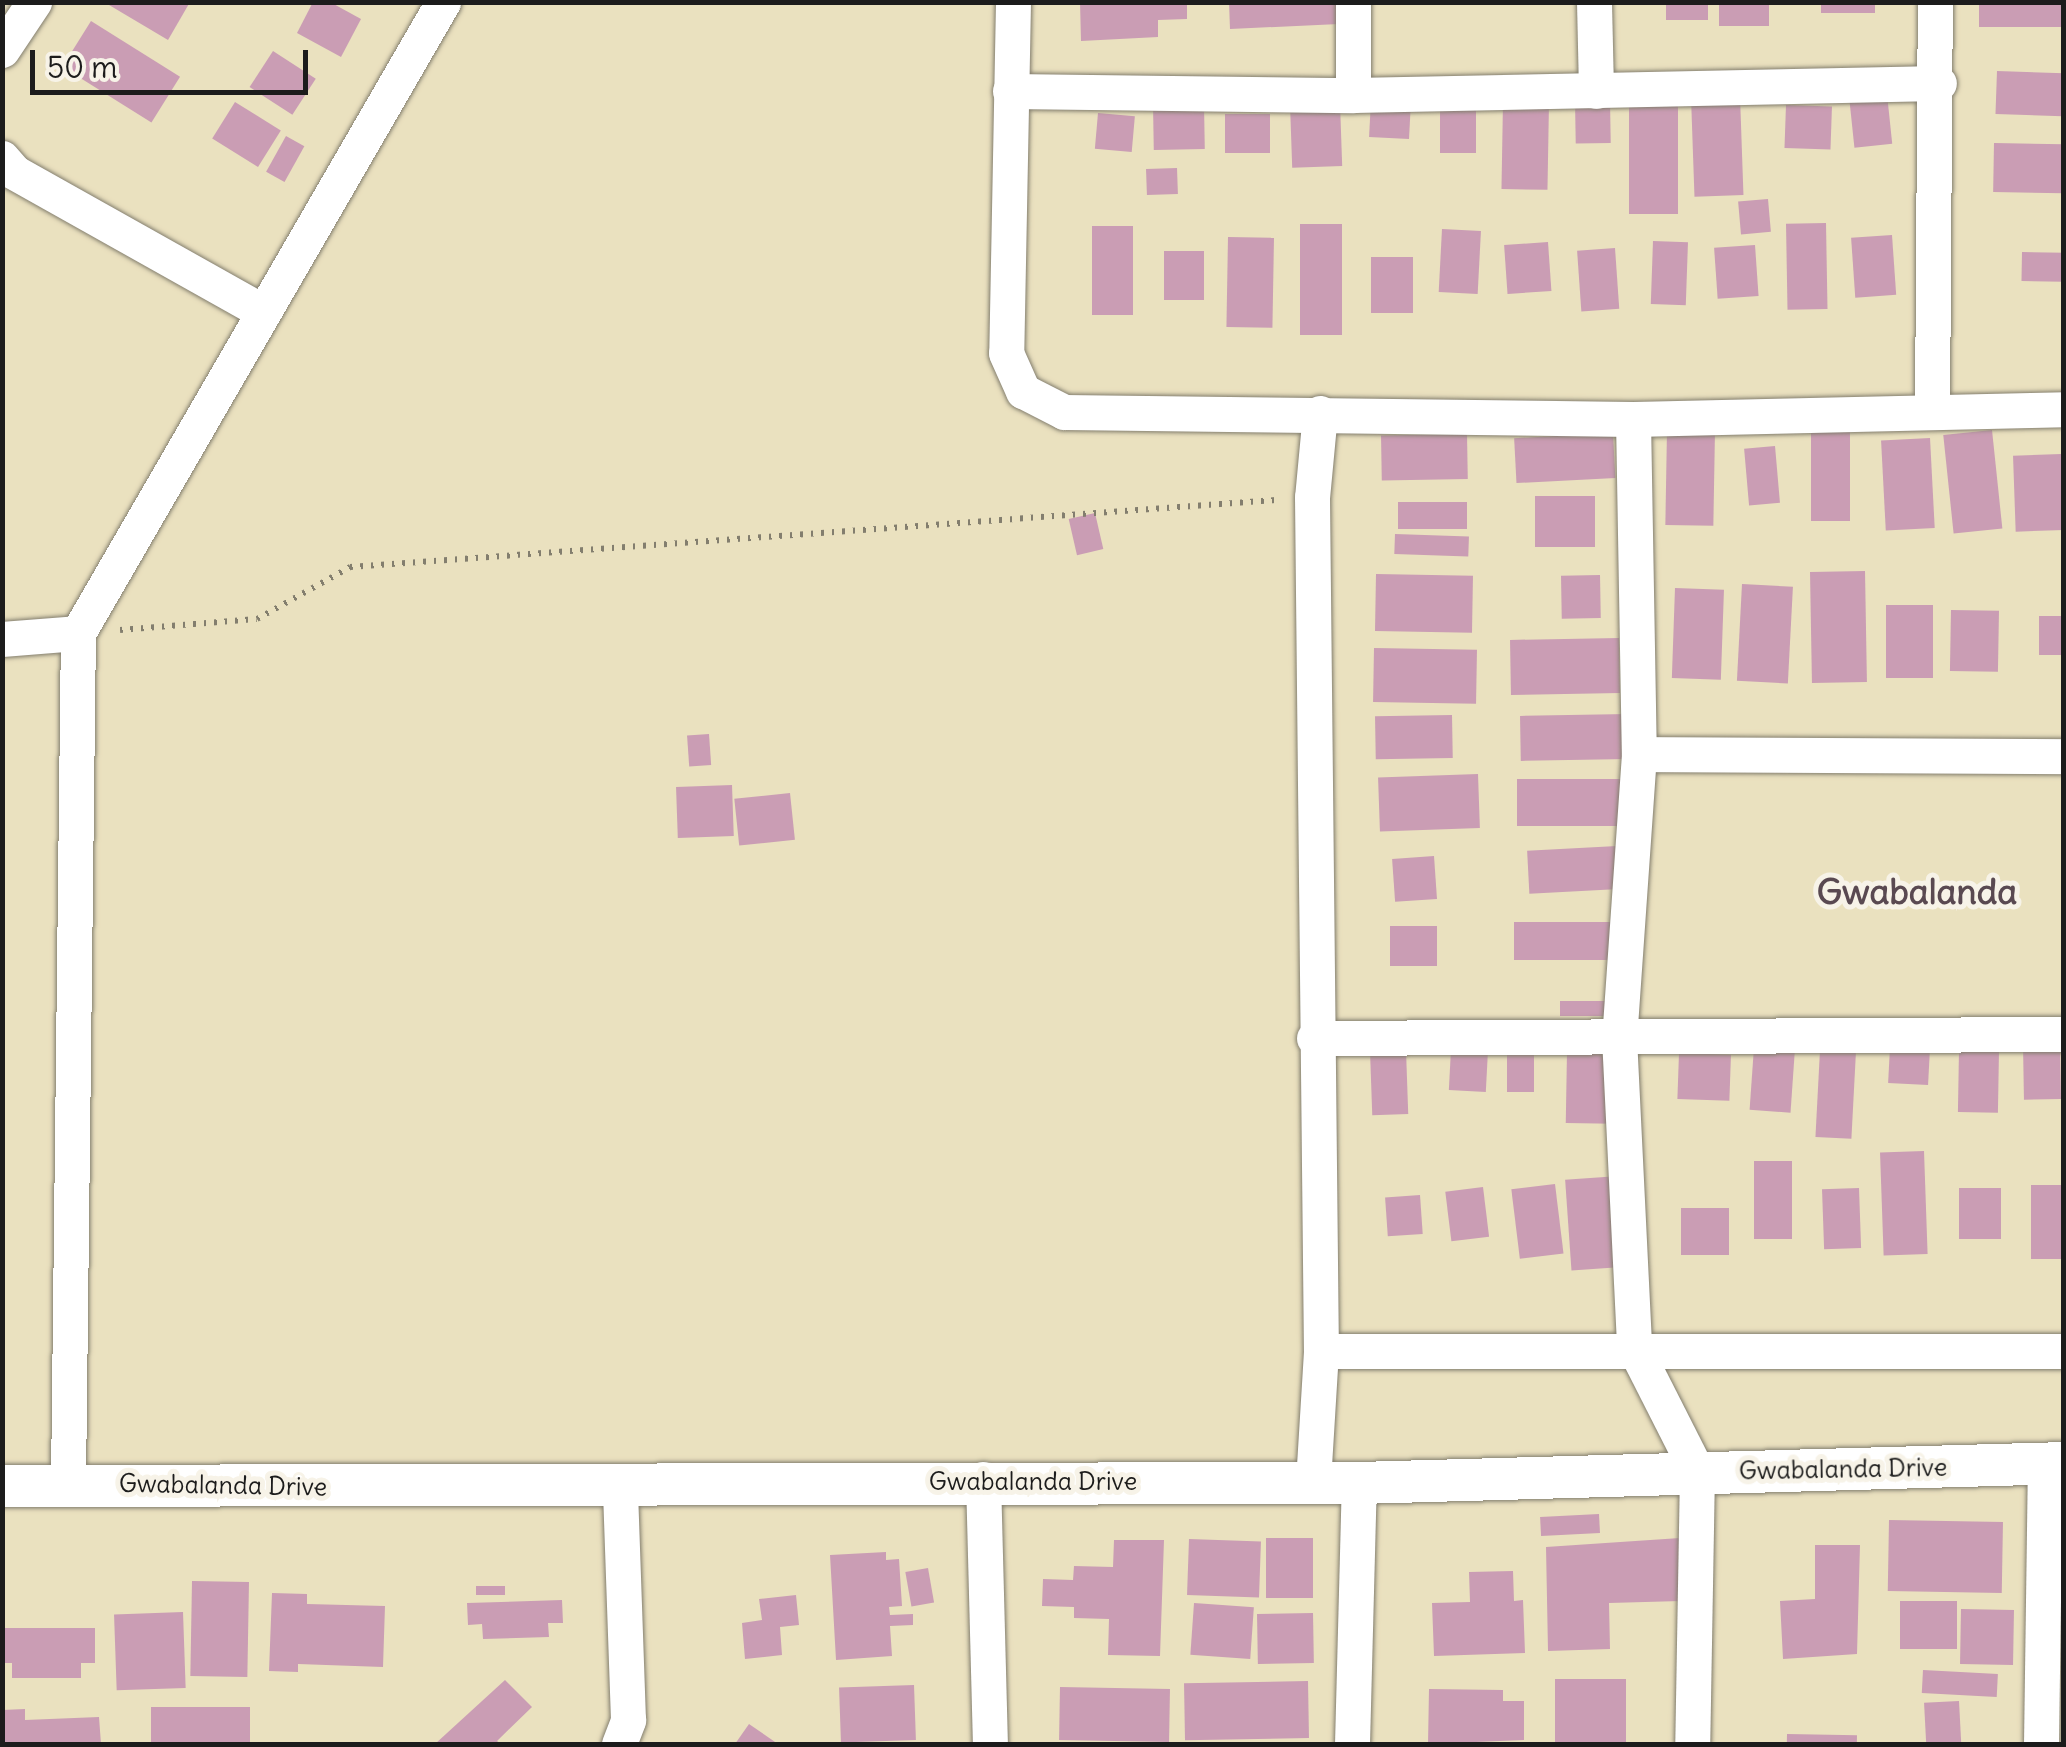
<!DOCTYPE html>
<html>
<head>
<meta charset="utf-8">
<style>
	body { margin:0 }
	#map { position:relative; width:2066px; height:1747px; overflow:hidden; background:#eae1bf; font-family:Delius,sans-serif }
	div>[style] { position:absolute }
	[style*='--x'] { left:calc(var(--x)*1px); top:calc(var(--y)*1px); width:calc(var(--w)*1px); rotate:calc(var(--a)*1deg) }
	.building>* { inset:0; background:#ca9db4; transform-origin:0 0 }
	.path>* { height:6px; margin-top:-3px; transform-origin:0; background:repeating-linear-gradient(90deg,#837e6e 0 2.5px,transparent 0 10.5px) }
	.roads { filter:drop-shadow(0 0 2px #837e6e) drop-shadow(0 0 2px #837e6e) }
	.minor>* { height:35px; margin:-17.5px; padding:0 17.5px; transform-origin:17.5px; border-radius:17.5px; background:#fff }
	.tertiary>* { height:42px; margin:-21px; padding:0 21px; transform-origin:21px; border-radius:21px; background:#fff }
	span { translate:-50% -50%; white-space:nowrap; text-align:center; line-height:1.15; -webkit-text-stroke:10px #f7f3e8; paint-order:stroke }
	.street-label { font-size:25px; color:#1c1c1c }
	.district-label { font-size:35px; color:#594951; font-weight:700 }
	.frame { position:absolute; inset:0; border:5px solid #1c1c1c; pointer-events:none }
	.scale { position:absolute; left:30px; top:50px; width:278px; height:45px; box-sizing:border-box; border:5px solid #1c1c1c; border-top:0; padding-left:12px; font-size:30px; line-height:35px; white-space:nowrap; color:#1c1c1c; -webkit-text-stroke:8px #f7f3e8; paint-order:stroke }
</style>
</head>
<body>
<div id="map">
	<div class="building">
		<div style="clip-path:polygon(104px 2px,190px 2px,168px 40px)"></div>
		<div style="clip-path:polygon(313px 2px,330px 2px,361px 19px,341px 57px,297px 33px)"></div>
		<div style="clip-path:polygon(1080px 2px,1187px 2px,1187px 19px,1158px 20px,1158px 37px,1081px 41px)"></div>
		<div style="clip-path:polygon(1229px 2px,1338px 2px,1339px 24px,1230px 29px)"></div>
		<div style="left:1666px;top:2px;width:42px;height:18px"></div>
		<div style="left:1719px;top:2px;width:50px;height:24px"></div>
		<div style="left:1821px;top:2px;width:54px;height:11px"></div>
		<div style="left:1979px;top:2px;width:85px;height:25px"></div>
		<div style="left:91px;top:21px;width:105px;height:54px;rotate:32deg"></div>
		<div style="left:273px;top:51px;width:51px;height:43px;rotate:33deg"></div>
		<div style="left:1997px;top:71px;width:67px;height:43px;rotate:2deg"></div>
		<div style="left:1887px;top:94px;width:50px;height:38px;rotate:84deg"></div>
		<div style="left:1740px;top:96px;width:99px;height:49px;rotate:88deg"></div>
		<div style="left:1629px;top:98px;width:49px;height:116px"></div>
		<div style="left:1371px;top:100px;width:40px;height:37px;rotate:3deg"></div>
		<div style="left:1440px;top:100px;width:36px;height:53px"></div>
		<div style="left:1610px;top:101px;width:42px;height:35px;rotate:89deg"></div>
		<div style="left:235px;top:102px;width:54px;height:43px;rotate:32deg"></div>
		<div style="left:1503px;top:102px;width:46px;height:87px;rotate:1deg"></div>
		<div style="left:1340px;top:103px;width:63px;height:50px;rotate:88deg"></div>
		<div style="left:1204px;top:104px;width:45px;height:51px;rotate:89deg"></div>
		<div style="left:1786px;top:105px;width:46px;height:43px;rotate:2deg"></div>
		<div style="left:1098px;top:113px;width:37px;height:36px;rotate:5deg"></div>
		<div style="left:1225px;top:114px;width:45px;height:39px"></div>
		<div style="left:286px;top:136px;width:21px;height:41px;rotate:29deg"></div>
		<div style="left:1994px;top:143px;width:70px;height:49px;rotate:1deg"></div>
		<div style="left:1177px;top:168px;width:26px;height:31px;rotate:88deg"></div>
		<div style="left:1768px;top:199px;width:33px;height:30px;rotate:85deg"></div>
		<div style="left:1826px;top:223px;width:86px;height:40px;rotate:89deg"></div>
		<div style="left:1300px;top:224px;width:42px;height:111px"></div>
		<div style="left:1092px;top:226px;width:41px;height:89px"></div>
		<div style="left:1442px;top:229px;width:39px;height:63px;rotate:3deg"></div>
		<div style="left:1892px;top:235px;width:60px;height:41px;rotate:86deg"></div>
		<div style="left:1228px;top:237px;width:46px;height:90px;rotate:1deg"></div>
		<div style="left:1653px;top:241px;width:35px;height:63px;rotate:2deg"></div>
		<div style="left:1548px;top:242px;width:49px;height:44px;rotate:86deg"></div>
		<div style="left:1755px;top:245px;width:51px;height:41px;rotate:86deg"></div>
		<div style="left:1615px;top:248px;width:61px;height:38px;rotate:86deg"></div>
		<div style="left:1164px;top:251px;width:40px;height:49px"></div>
		<div style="left:2022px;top:252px;width:42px;height:29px;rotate:1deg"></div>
		<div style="left:1371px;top:257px;width:42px;height:56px"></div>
		<div style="left:1850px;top:429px;width:92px;height:39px;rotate:90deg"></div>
		<div style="left:1667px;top:430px;width:48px;height:95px;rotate:1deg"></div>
		<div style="left:1992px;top:430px;width:99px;height:49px;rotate:84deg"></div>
		<div style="left:1613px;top:433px;width:45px;height:99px;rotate:87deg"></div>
		<div style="left:1467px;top:434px;width:45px;height:86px;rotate:89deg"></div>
		<div style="left:1930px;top:438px;width:90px;height:49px;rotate:87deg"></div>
		<div style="left:1775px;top:446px;width:57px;height:31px;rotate:85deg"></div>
		<div style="left:2061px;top:454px;width:76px;height:48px;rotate:88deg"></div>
		<div style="left:1595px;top:496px;width:51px;height:60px;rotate:90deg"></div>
		<div style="left:1467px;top:502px;width:27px;height:69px;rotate:90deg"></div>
		<div style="left:1095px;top:513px;width:37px;height:27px;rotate:77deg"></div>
		<div style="left:1395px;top:534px;width:74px;height:20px;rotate:2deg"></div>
		<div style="left:1865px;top:571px;width:111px;height:55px;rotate:89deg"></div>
		<div style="left:1376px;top:574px;width:97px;height:57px;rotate:1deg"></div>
		<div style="left:1600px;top:575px;width:43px;height:39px;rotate:89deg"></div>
		<div style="left:1742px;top:584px;width:51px;height:97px;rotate:3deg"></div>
		<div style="left:1675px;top:588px;width:49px;height:90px;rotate:2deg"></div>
		<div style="left:1886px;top:605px;width:47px;height:73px"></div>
		<div style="left:1951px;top:610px;width:48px;height:61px;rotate:1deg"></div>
		<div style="left:2064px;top:616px;width:39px;height:25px;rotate:90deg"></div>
		<div style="left:1619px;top:638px;width:55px;height:109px;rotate:89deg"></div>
		<div style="left:1374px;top:648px;width:103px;height:54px;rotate:1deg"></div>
		<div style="left:1628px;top:714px;width:45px;height:108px;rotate:89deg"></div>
		<div style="left:1452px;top:715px;width:43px;height:77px;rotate:89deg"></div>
		<div style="left:709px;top:734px;width:31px;height:22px;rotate:86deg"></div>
		<div style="left:1478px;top:774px;width:54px;height:100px;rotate:88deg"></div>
		<div style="left:1626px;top:779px;width:47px;height:109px;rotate:90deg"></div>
		<div style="left:732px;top:785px;width:51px;height:56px;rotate:88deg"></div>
		<div style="left:790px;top:793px;width:47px;height:56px;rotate:84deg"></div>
		<div style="left:1617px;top:846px;width:43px;height:90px;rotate:87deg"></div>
		<div style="left:1434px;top:856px;width:43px;height:42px;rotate:86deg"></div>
		<div style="left:1617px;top:922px;width:38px;height:103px;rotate:90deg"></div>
		<div style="left:1437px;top:926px;width:40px;height:47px;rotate:90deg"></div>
		<div style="left:1560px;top:1001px;width:51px;height:15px"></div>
		<div style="left:2060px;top:1044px;width:55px;height:37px;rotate:89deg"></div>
		<div style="left:1754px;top:1047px;width:41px;height:63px;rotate:4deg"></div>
		<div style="left:1890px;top:1047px;width:40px;height:36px;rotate:3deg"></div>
		<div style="left:1451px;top:1049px;width:37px;height:41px;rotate:3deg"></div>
		<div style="left:1406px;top:1050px;width:64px;height:36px;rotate:88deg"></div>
		<div style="left:1534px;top:1050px;width:42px;height:27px;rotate:90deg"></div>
		<div style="left:1820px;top:1050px;width:36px;height:87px;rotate:3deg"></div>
		<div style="left:1959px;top:1050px;width:40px;height:62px;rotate:1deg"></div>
		<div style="left:1567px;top:1052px;width:47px;height:71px;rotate:1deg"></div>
		<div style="left:1679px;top:1053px;width:52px;height:46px;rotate:2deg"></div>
		<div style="left:1924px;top:1151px;width:103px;height:44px;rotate:88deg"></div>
		<div style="left:1754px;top:1161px;width:38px;height:78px"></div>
		<div style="left:1619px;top:1176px;width:91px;height:54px;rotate:86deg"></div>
		<div style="left:1555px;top:1184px;width:70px;height:44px;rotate:83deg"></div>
		<div style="left:2031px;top:1185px;width:33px;height:74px"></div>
		<div style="left:1483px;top:1187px;width:50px;height:38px;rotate:83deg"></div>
		<div style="left:1859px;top:1188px;width:60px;height:37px;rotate:88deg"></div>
		<div style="left:1959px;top:1188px;width:42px;height:51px"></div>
		<div style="left:1420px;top:1195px;width:39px;height:35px;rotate:86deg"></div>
		<div style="left:1681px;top:1208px;width:48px;height:47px"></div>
		<div style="left:1599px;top:1514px;width:19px;height:59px;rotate:87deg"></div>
		<div style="left:1889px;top:1520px;width:114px;height:71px;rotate:1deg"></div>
		<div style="left:1313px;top:1538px;width:60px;height:47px;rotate:90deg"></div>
		<div style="clip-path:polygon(1680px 1538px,1681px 1601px,1609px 1603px,1610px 1649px,1548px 1651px,1546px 1547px)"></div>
		<div style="left:1189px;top:1539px;width:72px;height:56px;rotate:2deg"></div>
		<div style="clip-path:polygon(1114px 1540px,1164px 1540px,1160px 1656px,1108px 1655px,1109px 1619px,1074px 1618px,1074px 1607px,1042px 1606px,1043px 1579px,1073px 1580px,1074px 1566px,1113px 1567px)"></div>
		<div style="clip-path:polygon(1815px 1545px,1860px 1545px,1857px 1654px,1783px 1659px,1780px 1601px,1815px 1599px)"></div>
		<div style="clip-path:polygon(886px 1552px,886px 1560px,899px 1559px,902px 1606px,889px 1607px,890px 1615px,913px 1614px,913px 1625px,890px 1626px,892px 1656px,836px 1660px,830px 1555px)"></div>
		<div style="left:928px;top:1568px;width:35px;height:23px;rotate:80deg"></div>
		<div style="clip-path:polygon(1513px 1571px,1514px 1601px,1523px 1600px,1525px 1653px,1434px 1656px,1432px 1603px,1470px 1602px,1469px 1572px)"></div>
		<div style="left:192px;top:1581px;width:57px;height:95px;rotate:1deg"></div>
		<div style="left:505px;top:1586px;width:9px;height:29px;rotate:90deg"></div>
		<div style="clip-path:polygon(272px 1593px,307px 1594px,307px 1604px,385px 1606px,383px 1667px,298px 1664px,298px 1672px,269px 1671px)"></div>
		<div style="clip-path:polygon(796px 1595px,799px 1625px,780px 1627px,782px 1655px,745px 1659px,742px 1623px,762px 1620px,759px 1599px)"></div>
		<div style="clip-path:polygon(562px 1600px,563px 1623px,548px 1623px,549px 1637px,483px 1639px,482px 1624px,468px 1625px,467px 1603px)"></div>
		<div style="left:1900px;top:1601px;width:57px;height:48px"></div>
		<div style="left:1194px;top:1603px;width:60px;height:52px;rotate:4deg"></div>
		<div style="left:1961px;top:1609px;width:53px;height:55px;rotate:1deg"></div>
		<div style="left:183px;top:1612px;width:76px;height:69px;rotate:88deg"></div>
		<div style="left:1313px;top:1613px;width:50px;height:56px;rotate:89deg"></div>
		<div style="clip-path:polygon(2px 1628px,95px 1628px,95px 1663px,81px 1663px,81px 1678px,12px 1678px,12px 1663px,2px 1663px)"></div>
		<div style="left:1923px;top:1670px;width:75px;height:23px;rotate:3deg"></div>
		<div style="left:1555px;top:1679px;width:71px;height:65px"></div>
		<div style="clip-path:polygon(505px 1680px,532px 1707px,497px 1741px,501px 1744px,435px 1744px)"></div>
		<div style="left:1308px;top:1681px;width:57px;height:124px;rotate:89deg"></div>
		<div style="left:914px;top:1685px;width:55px;height:75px;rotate:88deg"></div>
		<div style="left:1060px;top:1687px;width:110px;height:53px;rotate:1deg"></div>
		<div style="clip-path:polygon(1429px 1689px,1503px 1690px,1503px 1701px,1524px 1701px,1524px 1740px,1428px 1744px)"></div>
		<div style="left:1959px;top:1701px;width:43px;height:35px;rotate:87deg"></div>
		<div style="left:151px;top:1707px;width:99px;height:37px"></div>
		<div style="clip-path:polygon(25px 1709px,25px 1720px,99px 1717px,101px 1744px,2px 1744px,2px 1710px)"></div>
		<div style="clip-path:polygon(749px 1724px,778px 1744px,735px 1744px)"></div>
		<div style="left:1787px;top:1734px;width:70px;height:10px;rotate:1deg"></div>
	</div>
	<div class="path">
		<div style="--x:120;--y:630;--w:137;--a:-4.6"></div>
		<div style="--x:257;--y:619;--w:107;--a:-29.2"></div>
		<div style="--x:350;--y:567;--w:928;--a:-4.14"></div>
	</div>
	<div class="roads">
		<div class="minor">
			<div style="--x:1013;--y:2;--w:351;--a:91.1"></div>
			<div style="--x:1006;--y:353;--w:42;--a:65.9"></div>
			<div style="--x:1023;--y:391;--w:46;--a:27.1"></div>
			<div style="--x:1064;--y:412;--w:569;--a:0.7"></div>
			<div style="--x:1633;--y:419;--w:431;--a:-1.3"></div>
			<div style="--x:1594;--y:2;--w:89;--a:88.7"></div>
			<div style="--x:2;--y:50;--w:58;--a:-56.3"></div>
			<div style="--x:1010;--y:91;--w:343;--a:0.7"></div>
			<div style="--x:1353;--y:95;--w:586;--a:-1.17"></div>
			<div style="--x:1353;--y:95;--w:93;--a:-90"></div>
			<div style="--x:2;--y:158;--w:18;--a:49"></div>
			<div style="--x:14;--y:172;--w:286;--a:29.3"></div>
			<div style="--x:1932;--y:410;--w:408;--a:-89.6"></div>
			<div style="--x:1320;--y:413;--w:84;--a:95.4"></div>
			<div style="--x:1312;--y:497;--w:854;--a:89.4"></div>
			<div style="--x:1633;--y:419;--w:335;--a:89"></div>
			<div style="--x:1639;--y:754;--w:284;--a:94"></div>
			<div style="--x:1619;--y:1037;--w:310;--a:87.2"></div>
			<div style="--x:1634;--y:1347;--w:139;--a:63.1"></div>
			<div style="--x:1697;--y:1471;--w:273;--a:91"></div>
			<div style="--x:2;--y:639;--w:76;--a:-4.5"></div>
			<div style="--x:1639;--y:754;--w:425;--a:0.3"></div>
			<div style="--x:1314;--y:1038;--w:750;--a:-0.31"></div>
			<div style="--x:983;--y:1479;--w:265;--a:88.5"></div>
			<div style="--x:1313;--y:1482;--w:131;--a:-86.5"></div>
			<div style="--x:1321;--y:1351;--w:743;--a:0"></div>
			<div style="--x:68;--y:1483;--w:850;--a:-89.33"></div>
			<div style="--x:78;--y:633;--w:729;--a:-59.95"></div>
			<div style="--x:619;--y:1744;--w:26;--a:-69"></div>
			<div style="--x:628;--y:1720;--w:231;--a:-92"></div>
			<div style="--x:1352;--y:1744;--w:261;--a:-88.5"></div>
			<div style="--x:2041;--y:1744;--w:279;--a:-89.2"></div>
		</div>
		<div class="tertiary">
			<div style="--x:2;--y:1486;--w:1357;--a:-0.13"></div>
			<div style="--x:1359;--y:1483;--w:705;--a:-1.62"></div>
		</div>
	</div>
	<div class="street-label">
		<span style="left:1843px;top:1469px;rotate:-1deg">Gwabalanda Drive</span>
		<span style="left:1033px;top:1481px">Gwabalanda Drive</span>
		<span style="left:223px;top:1485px;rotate:1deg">Gwabalanda Drive</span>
	</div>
	<div class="district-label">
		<span style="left:1917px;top:891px">Gwabalanda</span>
	</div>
	<div class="frame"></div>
	<div class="scale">50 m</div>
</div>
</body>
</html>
